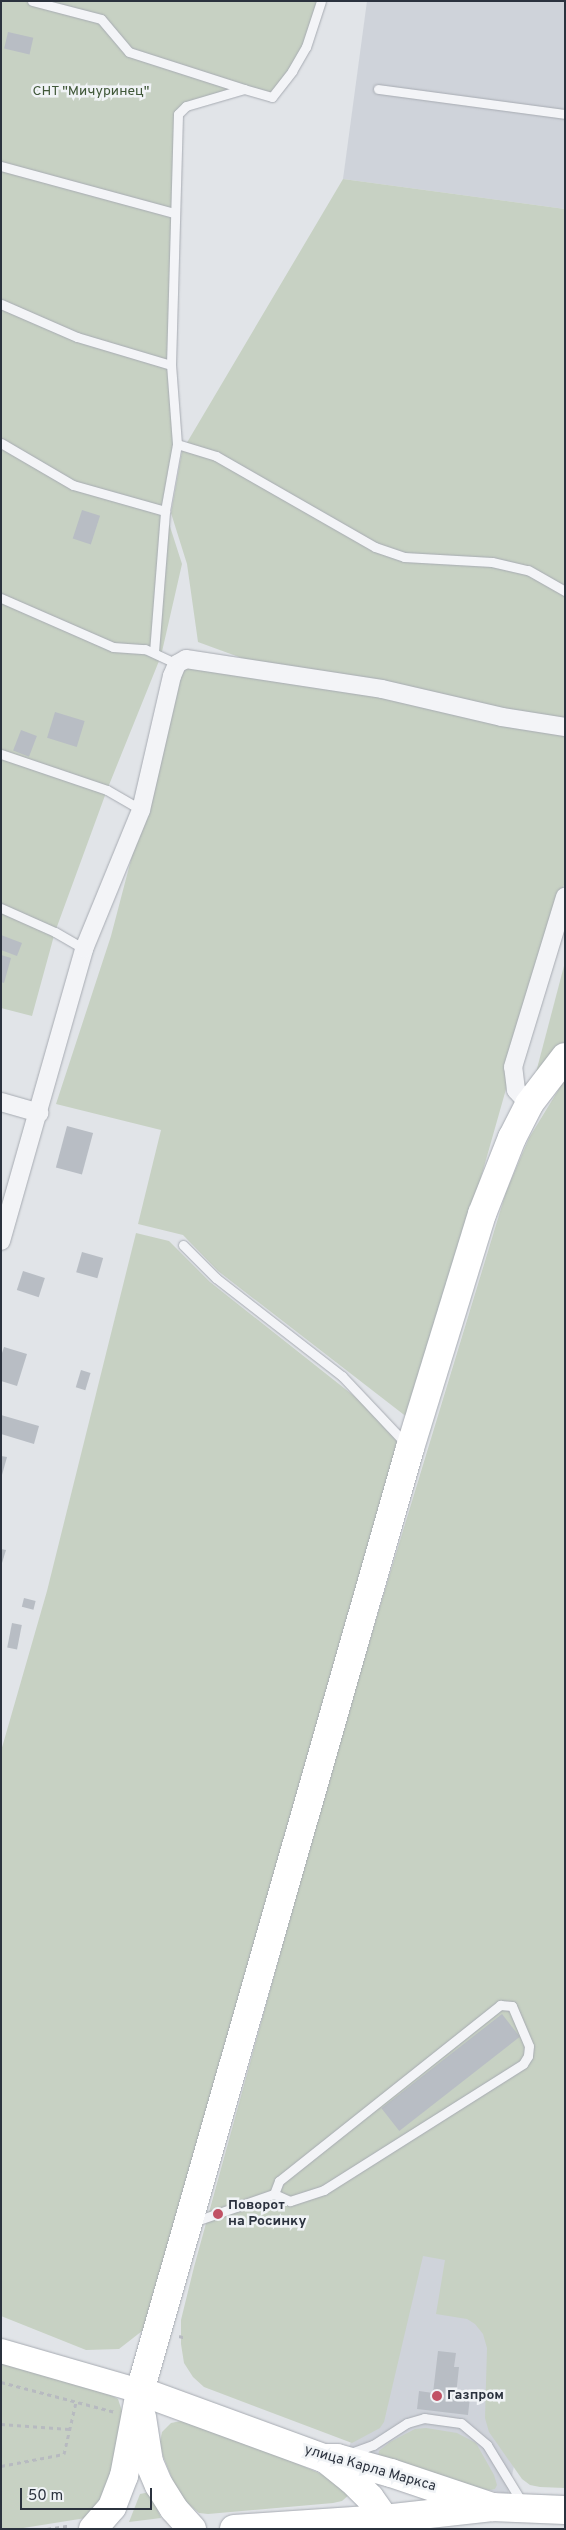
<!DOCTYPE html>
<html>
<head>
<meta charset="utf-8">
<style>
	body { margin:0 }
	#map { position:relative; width:566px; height:2530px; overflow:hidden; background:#e1e4e8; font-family:Overpass,sans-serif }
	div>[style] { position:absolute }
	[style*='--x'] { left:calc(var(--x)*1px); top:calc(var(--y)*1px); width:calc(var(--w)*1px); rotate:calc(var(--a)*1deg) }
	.built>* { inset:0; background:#cfd3da }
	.green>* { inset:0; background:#c7d1c3 }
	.building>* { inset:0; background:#b8bdc4; transform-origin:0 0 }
	.path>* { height:3px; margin-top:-1.5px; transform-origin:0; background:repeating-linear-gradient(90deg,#b7bac0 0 4px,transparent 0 8px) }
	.roads { filter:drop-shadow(0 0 1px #a7abb2) drop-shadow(0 0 1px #a7abb2) }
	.service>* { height:9px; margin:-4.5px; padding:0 4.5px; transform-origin:4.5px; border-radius:4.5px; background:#f3f4f7 }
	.minor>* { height:18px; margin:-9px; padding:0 9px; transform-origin:9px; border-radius:9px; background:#f3f4f7 }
	.secondary>* { height:24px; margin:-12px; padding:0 12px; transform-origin:12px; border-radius:12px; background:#fff }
	.primary>* { height:28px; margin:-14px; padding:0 14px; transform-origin:14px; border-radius:14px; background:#fff }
	.dots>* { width:14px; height:14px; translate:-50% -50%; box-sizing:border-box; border:2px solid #f0f3f6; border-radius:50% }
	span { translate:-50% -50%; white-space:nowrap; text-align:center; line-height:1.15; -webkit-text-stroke:5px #f0f3f6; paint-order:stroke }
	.park-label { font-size:14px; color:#405839 }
	.poi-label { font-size:14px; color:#2b323e; font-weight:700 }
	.left { translate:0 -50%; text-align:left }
	.street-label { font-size:14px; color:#2b323e }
	.frame { position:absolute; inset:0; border:2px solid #2b323e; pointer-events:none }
	.scale { position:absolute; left:20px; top:2488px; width:132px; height:22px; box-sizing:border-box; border:2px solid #2b323e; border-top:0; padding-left:6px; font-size:15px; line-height:18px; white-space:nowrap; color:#2b323e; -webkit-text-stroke:4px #f0f3f6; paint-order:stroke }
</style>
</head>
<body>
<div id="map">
	<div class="built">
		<div style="clip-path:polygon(367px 1px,565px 1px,565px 209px,343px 179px)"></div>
		<div style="clip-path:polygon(403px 2240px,555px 2276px,508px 2494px,434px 2480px,347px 2456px)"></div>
	</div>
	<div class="green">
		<div style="clip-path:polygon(1px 1px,321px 1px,306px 47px,272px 97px,244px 89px,186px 106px,178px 114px,171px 365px,177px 444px,165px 511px,182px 564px,161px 656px,107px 790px,55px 932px,32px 1016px,1px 1008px)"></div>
		<div style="clip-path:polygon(343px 179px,565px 209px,565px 721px,258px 664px,198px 642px,187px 564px,171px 513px,182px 451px)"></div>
		<div style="clip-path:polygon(190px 664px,381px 696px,565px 734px,565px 881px,412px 1421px,218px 1271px,183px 1235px,138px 1224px,161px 1130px,56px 1104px,111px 936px,171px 707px,183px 671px)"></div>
		<div style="clip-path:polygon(565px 962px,565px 1042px,534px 1080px)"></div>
		<div style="clip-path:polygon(565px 1079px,565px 2488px,540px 2487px,530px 2485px,522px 2479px,489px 2432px,485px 2418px,487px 2348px,483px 2334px,475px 2324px,467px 2319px,436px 2314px,445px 2260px,423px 2256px,384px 2422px,380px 2428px,352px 2443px,204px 2387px,193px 2377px,184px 2363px,181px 2344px,181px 2320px,194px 2267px,333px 1761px,506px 1192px,529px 1138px)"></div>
		<div style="clip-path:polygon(136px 1233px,169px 1241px,210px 1282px,402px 1434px,151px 2324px,119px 2349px,86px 2350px,1px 2316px,1px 1751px,47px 1591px)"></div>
		<div style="clip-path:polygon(1px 2354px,100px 2389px,118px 2399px,125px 2420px,107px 2490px,92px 2517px,17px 2529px,1px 2529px)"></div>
		<div style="clip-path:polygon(181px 2421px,218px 2429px,335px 2480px,350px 2494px,342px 2501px,333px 2503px,208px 2514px,199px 2513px,187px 2503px,175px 2486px,163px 2456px,160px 2442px,162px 2432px,171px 2423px)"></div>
		<div style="clip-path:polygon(426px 2428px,457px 2433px,476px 2443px,494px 2475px,497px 2485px,495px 2489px,489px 2490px,449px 2482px,378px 2458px,379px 2451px,390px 2442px,415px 2429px)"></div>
		<div style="clip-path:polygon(150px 2492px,161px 2518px,129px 2522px,140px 2494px)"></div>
	</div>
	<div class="building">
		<div style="left:8px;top:32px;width:26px;height:17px;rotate:13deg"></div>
		<div style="left:82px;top:510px;width:19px;height:30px;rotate:18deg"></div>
		<div style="left:55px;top:712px;width:31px;height:27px;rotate:17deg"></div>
		<div style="left:21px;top:730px;width:17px;height:22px;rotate:21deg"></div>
		<div style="clip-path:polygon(1px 935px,22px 943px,17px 956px,1px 950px)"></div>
		<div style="clip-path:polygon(1px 955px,11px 958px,4px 983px,1px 982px)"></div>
		<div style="left:67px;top:1126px;width:27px;height:43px;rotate:15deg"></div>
		<div style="left:82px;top:1252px;width:22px;height:21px;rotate:16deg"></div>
		<div style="left:23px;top:1271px;width:23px;height:20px;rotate:18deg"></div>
		<div style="clip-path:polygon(4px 1347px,27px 1354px,17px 1386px,1px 1381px,1px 1356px)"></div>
		<div style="left:81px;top:1370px;width:10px;height:18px;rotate:17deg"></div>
		<div style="clip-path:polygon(1px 1415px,39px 1426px,34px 1444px,1px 1434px)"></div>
		<div style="clip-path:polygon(1px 1456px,7px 1457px,2px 1475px,1px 1475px)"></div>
		<div style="clip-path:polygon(1px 1549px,6px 1550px,2px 1563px,1px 1563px)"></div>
		<div style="left:24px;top:1598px;width:12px;height:9px;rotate:14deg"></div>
		<div style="left:12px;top:1623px;width:10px;height:25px;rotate:11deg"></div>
		<div style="left:502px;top:2014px;width:29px;height:153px;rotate:52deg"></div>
		<div style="clip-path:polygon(438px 2351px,456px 2353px,454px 2367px,459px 2367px,456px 2395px,470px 2397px,468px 2415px,417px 2409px,419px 2391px,433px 2393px)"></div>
	</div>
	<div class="path">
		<div style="--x:179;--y:2336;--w:7;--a:16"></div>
		<div style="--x:1;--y:2382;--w:118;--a:14.7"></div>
		<div style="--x:1;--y:2424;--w:68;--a:4.2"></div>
		<div style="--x:1;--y:2466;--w:64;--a:-10.8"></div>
		<div style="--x:64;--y:2454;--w:53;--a:-77"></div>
		<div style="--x:47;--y:2529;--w:24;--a:-9"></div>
	</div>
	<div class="roads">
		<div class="service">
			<div style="--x:32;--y:1;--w:71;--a:14.6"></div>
			<div style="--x:101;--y:19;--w:43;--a:49.7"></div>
			<div style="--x:129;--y:52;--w:121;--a:17.8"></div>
			<div style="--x:378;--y:89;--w:189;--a:7.6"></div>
			<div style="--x:1;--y:166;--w:179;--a:15.2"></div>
			<div style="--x:1;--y:304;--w:83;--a:23.5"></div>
			<div style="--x:77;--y:337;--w:98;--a:16.6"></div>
			<div style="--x:1;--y:443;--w:83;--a:30.3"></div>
			<div style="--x:73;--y:485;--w:96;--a:15.8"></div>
			<div style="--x:177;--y:444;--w:41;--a:17.1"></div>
			<div style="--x:216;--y:456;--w:183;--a:29.8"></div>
			<div style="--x:375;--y:547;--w:31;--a:19"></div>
			<div style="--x:404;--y:557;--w:88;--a:3.3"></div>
			<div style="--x:492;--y:562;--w:37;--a:13"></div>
			<div style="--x:528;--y:570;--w:43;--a:29.6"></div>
			<div style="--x:1;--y:598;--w:122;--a:23.6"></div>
			<div style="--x:113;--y:647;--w:32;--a:4"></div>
			<div style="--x:145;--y:649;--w:35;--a:25"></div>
			<div style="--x:154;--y:652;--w:141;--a:-85.5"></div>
			<div style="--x:165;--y:511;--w:68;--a:-79.8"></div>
			<div style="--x:177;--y:444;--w:79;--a:-94.3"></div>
			<div style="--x:171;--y:365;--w:251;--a:-88.4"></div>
			<div style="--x:178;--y:114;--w:11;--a:-45"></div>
			<div style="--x:186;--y:106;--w:60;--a:-16.3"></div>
			<div style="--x:244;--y:89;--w:29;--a:16"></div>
			<div style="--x:272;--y:97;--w:33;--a:-52"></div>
			<div style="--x:292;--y:71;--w:28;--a:-60"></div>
			<div style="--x:306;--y:47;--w:48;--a:-71.9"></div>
			<div style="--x:1;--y:754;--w:112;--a:18.8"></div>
			<div style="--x:107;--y:790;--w:39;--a:30"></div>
			<div style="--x:1;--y:908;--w:59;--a:24"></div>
			<div style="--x:55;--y:932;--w:34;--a:30"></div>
			<div style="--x:183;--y:1245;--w:47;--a:45"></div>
			<div style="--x:216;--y:1278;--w:160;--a:37.9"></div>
			<div style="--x:342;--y:1376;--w:93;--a:46.7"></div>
			<div style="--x:193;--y:2222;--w:86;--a:-19.1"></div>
			<div style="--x:274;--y:2194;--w:14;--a:-69"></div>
			<div style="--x:279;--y:2181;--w:283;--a:-38.5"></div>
			<div style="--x:500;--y:2005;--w:12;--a:5"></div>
			<div style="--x:512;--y:2006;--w:43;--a:67"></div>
			<div style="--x:529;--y:2046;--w:10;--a:96"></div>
			<div style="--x:528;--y:2056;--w:9;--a:122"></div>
			<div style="--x:523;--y:2064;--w:236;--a:147.7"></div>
			<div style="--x:324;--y:2190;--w:36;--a:162"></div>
			<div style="--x:290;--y:2201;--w:17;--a:-156"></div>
			<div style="--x:348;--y:2454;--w:27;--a:-20"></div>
			<div style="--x:373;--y:2445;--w:40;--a:-32.9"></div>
			<div style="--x:407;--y:2423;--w:18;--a:-16"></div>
			<div style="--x:424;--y:2418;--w:37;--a:8"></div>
			<div style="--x:461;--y:2423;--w:34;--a:40"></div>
			<div style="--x:487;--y:2445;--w:69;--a:58.6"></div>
		</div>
		<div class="minor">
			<div style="--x:1;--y:1102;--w:40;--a:16"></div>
			<div style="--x:529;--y:1104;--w:19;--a:-133"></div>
			<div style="--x:516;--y:1090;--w:23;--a:-97"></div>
			<div style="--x:513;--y:1067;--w:178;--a:-73"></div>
			<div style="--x:1;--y:1241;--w:304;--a:-74.1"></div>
			<div style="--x:84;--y:949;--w:150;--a:-67.7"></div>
			<div style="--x:141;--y:810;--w:138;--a:-77"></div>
			<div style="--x:172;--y:676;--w:13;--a:-67"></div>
			<div style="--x:177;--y:664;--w:10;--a:-29"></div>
			<div style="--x:186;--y:659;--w:198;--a:8.7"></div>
			<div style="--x:382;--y:689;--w:123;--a:13.1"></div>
			<div style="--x:502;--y:717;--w:64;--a:9"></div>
		</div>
		<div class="secondary">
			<div style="--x:1;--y:2351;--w:145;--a:16.1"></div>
		</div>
		<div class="primary">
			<div style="--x:140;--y:2391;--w:195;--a:20.1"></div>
			<div style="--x:323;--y:2458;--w:14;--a:0"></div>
			<div style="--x:337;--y:2458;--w:56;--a:15.5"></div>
			<div style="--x:391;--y:2473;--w:107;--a:18.6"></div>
			<div style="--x:142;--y:2417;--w:46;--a:81.2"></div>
			<div style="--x:149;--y:2462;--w:25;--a:67"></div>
			<div style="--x:159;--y:2485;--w:28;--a:58"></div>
			<div style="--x:174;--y:2509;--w:27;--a:48"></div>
			<div style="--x:327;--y:2460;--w:32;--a:39"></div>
			<div style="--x:352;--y:2480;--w:25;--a:45"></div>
			<div style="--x:370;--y:2498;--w:38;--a:55"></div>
			<div style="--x:93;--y:2529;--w:29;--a:-49"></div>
			<div style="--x:112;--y:2507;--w:33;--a:-69"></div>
			<div style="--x:124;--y:2476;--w:86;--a:-79.3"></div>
			<div style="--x:140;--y:2391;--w:981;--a:-74.02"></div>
			<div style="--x:410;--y:1448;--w:245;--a:-72.9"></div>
			<div style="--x:482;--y:1214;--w:82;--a:-68.5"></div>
			<div style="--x:512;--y:1138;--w:38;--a:-63"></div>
			<div style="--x:529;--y:1104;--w:59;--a:-52.5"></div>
			<div style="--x:234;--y:2529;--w:150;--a:-3.8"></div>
			<div style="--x:384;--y:2519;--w:109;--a:-6.3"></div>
			<div style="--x:492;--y:2507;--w:73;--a:2.4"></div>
		</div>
	</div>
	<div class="dots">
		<div style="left:218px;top:2214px;background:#c15265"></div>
		<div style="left:437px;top:2396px;background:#c15265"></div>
	</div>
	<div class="park-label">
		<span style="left:91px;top:92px">СНТ "Мичуринец"</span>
	</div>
	<div class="poi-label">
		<span class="left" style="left:228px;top:2214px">Поворот<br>на Росинку</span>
		<span class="left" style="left:447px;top:2396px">Газпром</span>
	</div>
	<div class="street-label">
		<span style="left:370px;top:2469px;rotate:16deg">улица Карла Маркса</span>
	</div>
	<div class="frame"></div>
	<div class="scale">50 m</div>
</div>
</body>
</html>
